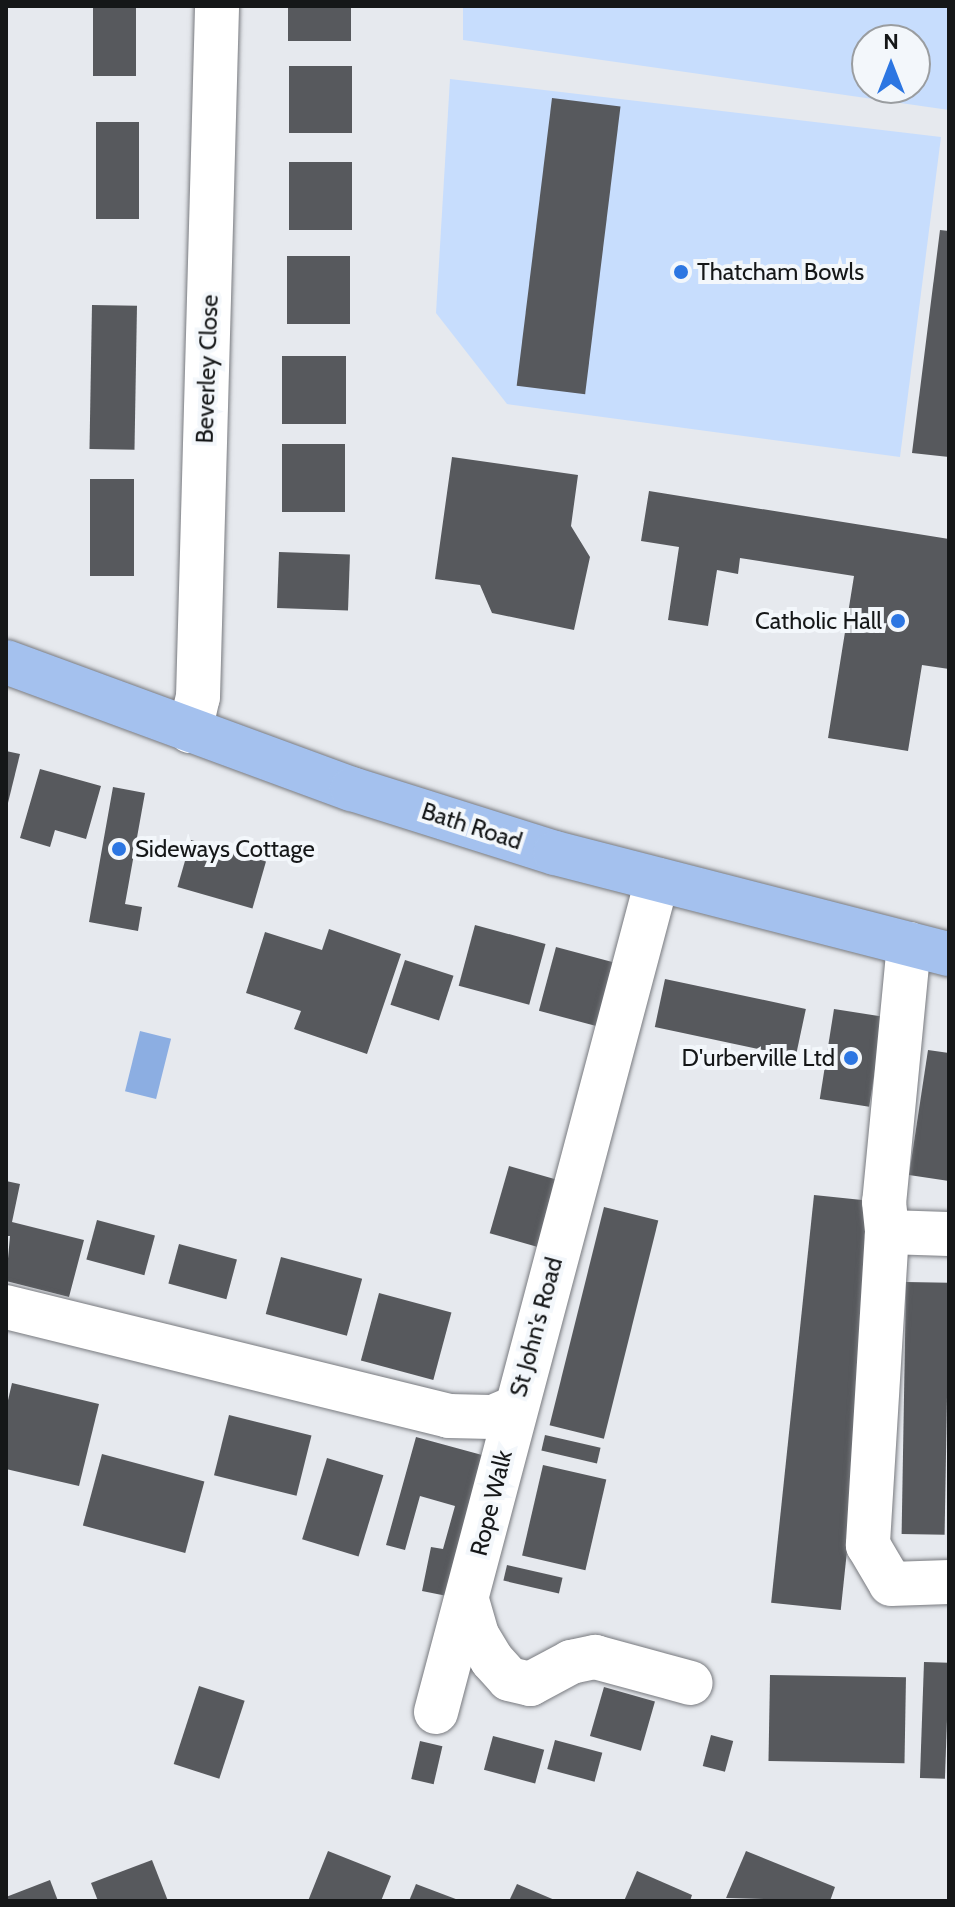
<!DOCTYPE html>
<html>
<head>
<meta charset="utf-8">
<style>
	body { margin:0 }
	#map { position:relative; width:955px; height:1907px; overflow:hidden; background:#e6e9ee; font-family:Cabin,sans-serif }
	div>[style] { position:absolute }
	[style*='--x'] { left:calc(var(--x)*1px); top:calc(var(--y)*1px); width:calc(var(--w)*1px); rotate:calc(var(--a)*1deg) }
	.green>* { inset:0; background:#c7ddfd }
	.water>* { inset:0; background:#8caee2; transform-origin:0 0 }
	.building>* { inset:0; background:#57595d; transform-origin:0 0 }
	.roads { filter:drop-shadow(0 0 2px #787a7f) drop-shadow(0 0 2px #787a7f) }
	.minor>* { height:44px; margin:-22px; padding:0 22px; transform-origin:22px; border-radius:22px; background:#fff }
	.major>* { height:44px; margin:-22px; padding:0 22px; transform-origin:22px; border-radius:22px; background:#a4c1ee }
	.dots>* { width:22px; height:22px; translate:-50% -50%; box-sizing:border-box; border:4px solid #f3f7fb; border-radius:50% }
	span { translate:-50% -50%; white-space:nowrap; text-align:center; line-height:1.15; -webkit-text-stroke:8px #f3f7fb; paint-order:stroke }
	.poi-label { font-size:24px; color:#151718 }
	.left { translate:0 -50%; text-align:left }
	.right { translate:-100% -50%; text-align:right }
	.street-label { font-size:24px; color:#151718 }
	.frame { position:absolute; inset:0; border:8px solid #151718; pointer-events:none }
	.north { position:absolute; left:851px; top:24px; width:80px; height:80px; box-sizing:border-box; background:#f3f7fb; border:2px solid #9a9da0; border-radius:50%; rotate:0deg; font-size:22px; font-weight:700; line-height:32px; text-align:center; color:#151718 }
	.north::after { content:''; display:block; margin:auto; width:28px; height:36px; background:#2c76e2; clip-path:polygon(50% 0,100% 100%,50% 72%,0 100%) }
</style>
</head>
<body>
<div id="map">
	<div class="green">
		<div style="clip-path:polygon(evenodd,463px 6px,949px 6px,949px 110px,463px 40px,463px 6px,867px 40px,915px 40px,915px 88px,867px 88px,867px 40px)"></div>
		<div style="clip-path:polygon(450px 79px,941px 137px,900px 457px,507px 404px,436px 313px)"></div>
	</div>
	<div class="water">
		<div style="left:140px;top:1031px;width:32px;height:62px;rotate:14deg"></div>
	</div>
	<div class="building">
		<div style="left:93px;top:6px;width:43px;height:70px"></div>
		<div style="left:288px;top:6px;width:63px;height:35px"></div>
		<div style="left:289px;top:66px;width:63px;height:67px"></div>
		<div style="left:552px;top:98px;width:69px;height:290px;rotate:7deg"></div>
		<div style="left:96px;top:122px;width:43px;height:97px"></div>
		<div style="left:289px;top:162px;width:63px;height:68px"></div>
		<div style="clip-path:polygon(940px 230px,949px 231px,949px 457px,912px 453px)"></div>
		<div style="left:287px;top:256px;width:63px;height:68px"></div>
		<div style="left:92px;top:305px;width:45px;height:144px;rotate:1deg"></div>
		<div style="left:282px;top:356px;width:64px;height:68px"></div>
		<div style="left:282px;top:444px;width:63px;height:68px"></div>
		<div style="clip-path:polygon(452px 457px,578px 475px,571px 526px,590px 557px,574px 630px,492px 613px,480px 585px,435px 579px)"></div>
		<div style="left:90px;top:479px;width:44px;height:97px"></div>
		<div style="clip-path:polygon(649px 491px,949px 539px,949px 669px,922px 665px,908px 751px,828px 738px,854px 576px,740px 558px,738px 574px,717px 570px,708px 626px,668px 620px,679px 547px,641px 541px)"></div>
		<div style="left:279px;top:552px;width:71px;height:56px;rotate:2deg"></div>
		<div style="clip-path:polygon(6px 751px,20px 754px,7px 807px,6px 807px)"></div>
		<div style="clip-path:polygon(40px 769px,101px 786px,86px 839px,55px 830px,50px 847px,20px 838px)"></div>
		<div style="clip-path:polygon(113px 787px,145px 793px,125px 904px,142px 907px,138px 931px,89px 922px)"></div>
		<div style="left:191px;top:840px;width:78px;height:49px;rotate:16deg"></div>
		<div style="left:475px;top:925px;width:73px;height:63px;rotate:15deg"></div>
		<div style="clip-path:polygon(329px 929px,401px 954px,367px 1054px,294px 1029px,301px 1011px,246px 993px,265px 932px,322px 950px)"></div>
		<div style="left:556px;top:947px;width:67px;height:66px;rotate:15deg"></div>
		<div style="left:405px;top:960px;width:51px;height:47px;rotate:18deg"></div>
		<div style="left:665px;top:979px;width:144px;height:49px;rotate:12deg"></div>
		<div style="left:834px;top:1009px;width:50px;height:91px;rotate:9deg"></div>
		<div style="clip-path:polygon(928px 1050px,949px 1053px,949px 1181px,909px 1175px)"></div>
		<div style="left:509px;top:1166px;width:50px;height:70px;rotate:16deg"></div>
		<div style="clip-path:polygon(6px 1181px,20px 1184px,12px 1222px,84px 1240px,69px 1297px,6px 1281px,10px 1236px,6px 1236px)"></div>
		<div style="left:814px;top:1195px;width:70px;height:410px;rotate:6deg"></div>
		<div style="left:604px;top:1207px;width:56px;height:225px;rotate:14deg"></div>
		<div style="left:97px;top:1220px;width:60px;height:41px;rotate:15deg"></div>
		<div style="left:179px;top:1244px;width:60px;height:41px;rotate:15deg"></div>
		<div style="left:281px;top:1257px;width:84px;height:59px;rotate:15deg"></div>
		<div style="left:906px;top:1282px;width:43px;height:252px;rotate:1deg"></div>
		<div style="left:379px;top:1293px;width:75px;height:70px;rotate:15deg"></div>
		<div style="clip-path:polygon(12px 1383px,99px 1404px,79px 1486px,6px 1469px,6px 1409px)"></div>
		<div style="left:229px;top:1415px;width:85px;height:62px;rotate:14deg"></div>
		<div style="left:545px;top:1435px;width:57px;height:16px;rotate:13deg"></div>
		<div style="clip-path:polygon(416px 1437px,493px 1458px,467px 1600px,422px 1591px,431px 1547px,443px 1549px,455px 1506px,420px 1496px,405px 1550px,386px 1545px)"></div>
		<div style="left:102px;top:1454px;width:106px;height:74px;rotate:15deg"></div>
		<div style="left:327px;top:1458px;width:59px;height:85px;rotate:17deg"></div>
		<div style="left:543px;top:1465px;width:65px;height:93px;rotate:13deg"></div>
		<div style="left:507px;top:1565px;width:57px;height:16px;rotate:13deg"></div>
		<div style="left:924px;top:1662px;width:25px;height:116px;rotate:2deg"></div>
		<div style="left:770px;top:1675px;width:136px;height:86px;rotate:1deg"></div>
		<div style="left:199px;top:1686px;width:48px;height:82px;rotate:18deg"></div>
		<div style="left:604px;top:1687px;width:53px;height:51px;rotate:16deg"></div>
		<div style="left:711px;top:1735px;width:23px;height:32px;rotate:15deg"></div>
		<div style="left:493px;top:1736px;width:53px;height:35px;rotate:15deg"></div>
		<div style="left:555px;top:1740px;width:49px;height:30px;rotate:15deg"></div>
		<div style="left:420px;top:1741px;width:23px;height:39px;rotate:13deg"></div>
		<div style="clip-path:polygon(328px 1851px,391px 1876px,381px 1901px,308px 1901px)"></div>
		<div style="clip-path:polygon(746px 1851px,835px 1887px,830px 1901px,726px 1898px)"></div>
		<div style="clip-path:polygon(152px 1860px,168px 1901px,98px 1901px,91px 1883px)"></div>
		<div style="clip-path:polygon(637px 1871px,692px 1895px,690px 1901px,624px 1901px)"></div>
		<div style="clip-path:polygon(50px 1880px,58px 1901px,6px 1901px,6px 1897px)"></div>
		<div style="clip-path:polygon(416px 1884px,461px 1901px,409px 1901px)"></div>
		<div style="clip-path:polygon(517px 1884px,557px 1901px,509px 1901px)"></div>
	</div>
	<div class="roads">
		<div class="minor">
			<div style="--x:190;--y:731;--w:35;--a:-77"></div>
			<div style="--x:198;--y:697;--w:691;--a:-88.42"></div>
			<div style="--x:909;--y:944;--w:259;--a:95.5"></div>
			<div style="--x:884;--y:1202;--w:30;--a:84"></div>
			<div style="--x:887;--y:1232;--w:314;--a:93.5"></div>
			<div style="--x:868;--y:1545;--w:45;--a:59.5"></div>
			<div style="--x:891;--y:1584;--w:58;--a:-2"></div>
			<div style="--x:887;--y:1232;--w:62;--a:1.8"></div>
			<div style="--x:6;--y:1307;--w:456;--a:13.8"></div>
			<div style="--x:449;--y:1416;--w:44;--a:1.3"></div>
			<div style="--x:493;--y:1417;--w:25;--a:-23"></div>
			<div style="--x:467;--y:1600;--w:36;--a:74"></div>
			<div style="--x:477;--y:1635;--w:29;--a:59"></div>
			<div style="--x:492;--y:1660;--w:25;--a:48"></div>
			<div style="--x:509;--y:1679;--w:22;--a:13"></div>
			<div style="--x:530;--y:1684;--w:47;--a:-28.2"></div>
			<div style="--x:571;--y:1662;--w:25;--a:-12"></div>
			<div style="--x:595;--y:1657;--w:99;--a:15.2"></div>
			<div style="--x:436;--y:1712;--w:861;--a:-75.12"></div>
		</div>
		<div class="major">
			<div style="--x:6;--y:662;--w:369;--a:20.2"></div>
			<div style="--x:352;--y:789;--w:213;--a:17.5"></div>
			<div style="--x:555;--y:853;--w:407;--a:14.4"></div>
		</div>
	</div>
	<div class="dots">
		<div style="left:681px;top:272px;background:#2c76e2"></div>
		<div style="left:898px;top:621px;background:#2c76e2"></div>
		<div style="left:119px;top:849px;background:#2c76e2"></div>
		<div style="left:851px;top:1058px;background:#2c76e2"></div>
	</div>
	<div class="poi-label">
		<span class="left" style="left:697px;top:272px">Thatcham Bowls</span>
		<span class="right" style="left:882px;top:621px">Catholic Hall</span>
		<span class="left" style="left:135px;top:849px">Sideways Cottage</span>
		<span class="right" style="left:835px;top:1058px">D'urberville Ltd</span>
	</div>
	<div class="street-label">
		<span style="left:207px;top:369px;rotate:-88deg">Beverley Close</span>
		<span style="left:472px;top:826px;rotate:18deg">Bath Road</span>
		<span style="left:536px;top:1327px;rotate:-75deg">St John's Road</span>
		<span style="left:491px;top:1503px;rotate:-76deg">Rope Walk</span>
	</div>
	<div class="frame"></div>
	<div class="north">N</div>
</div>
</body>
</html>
